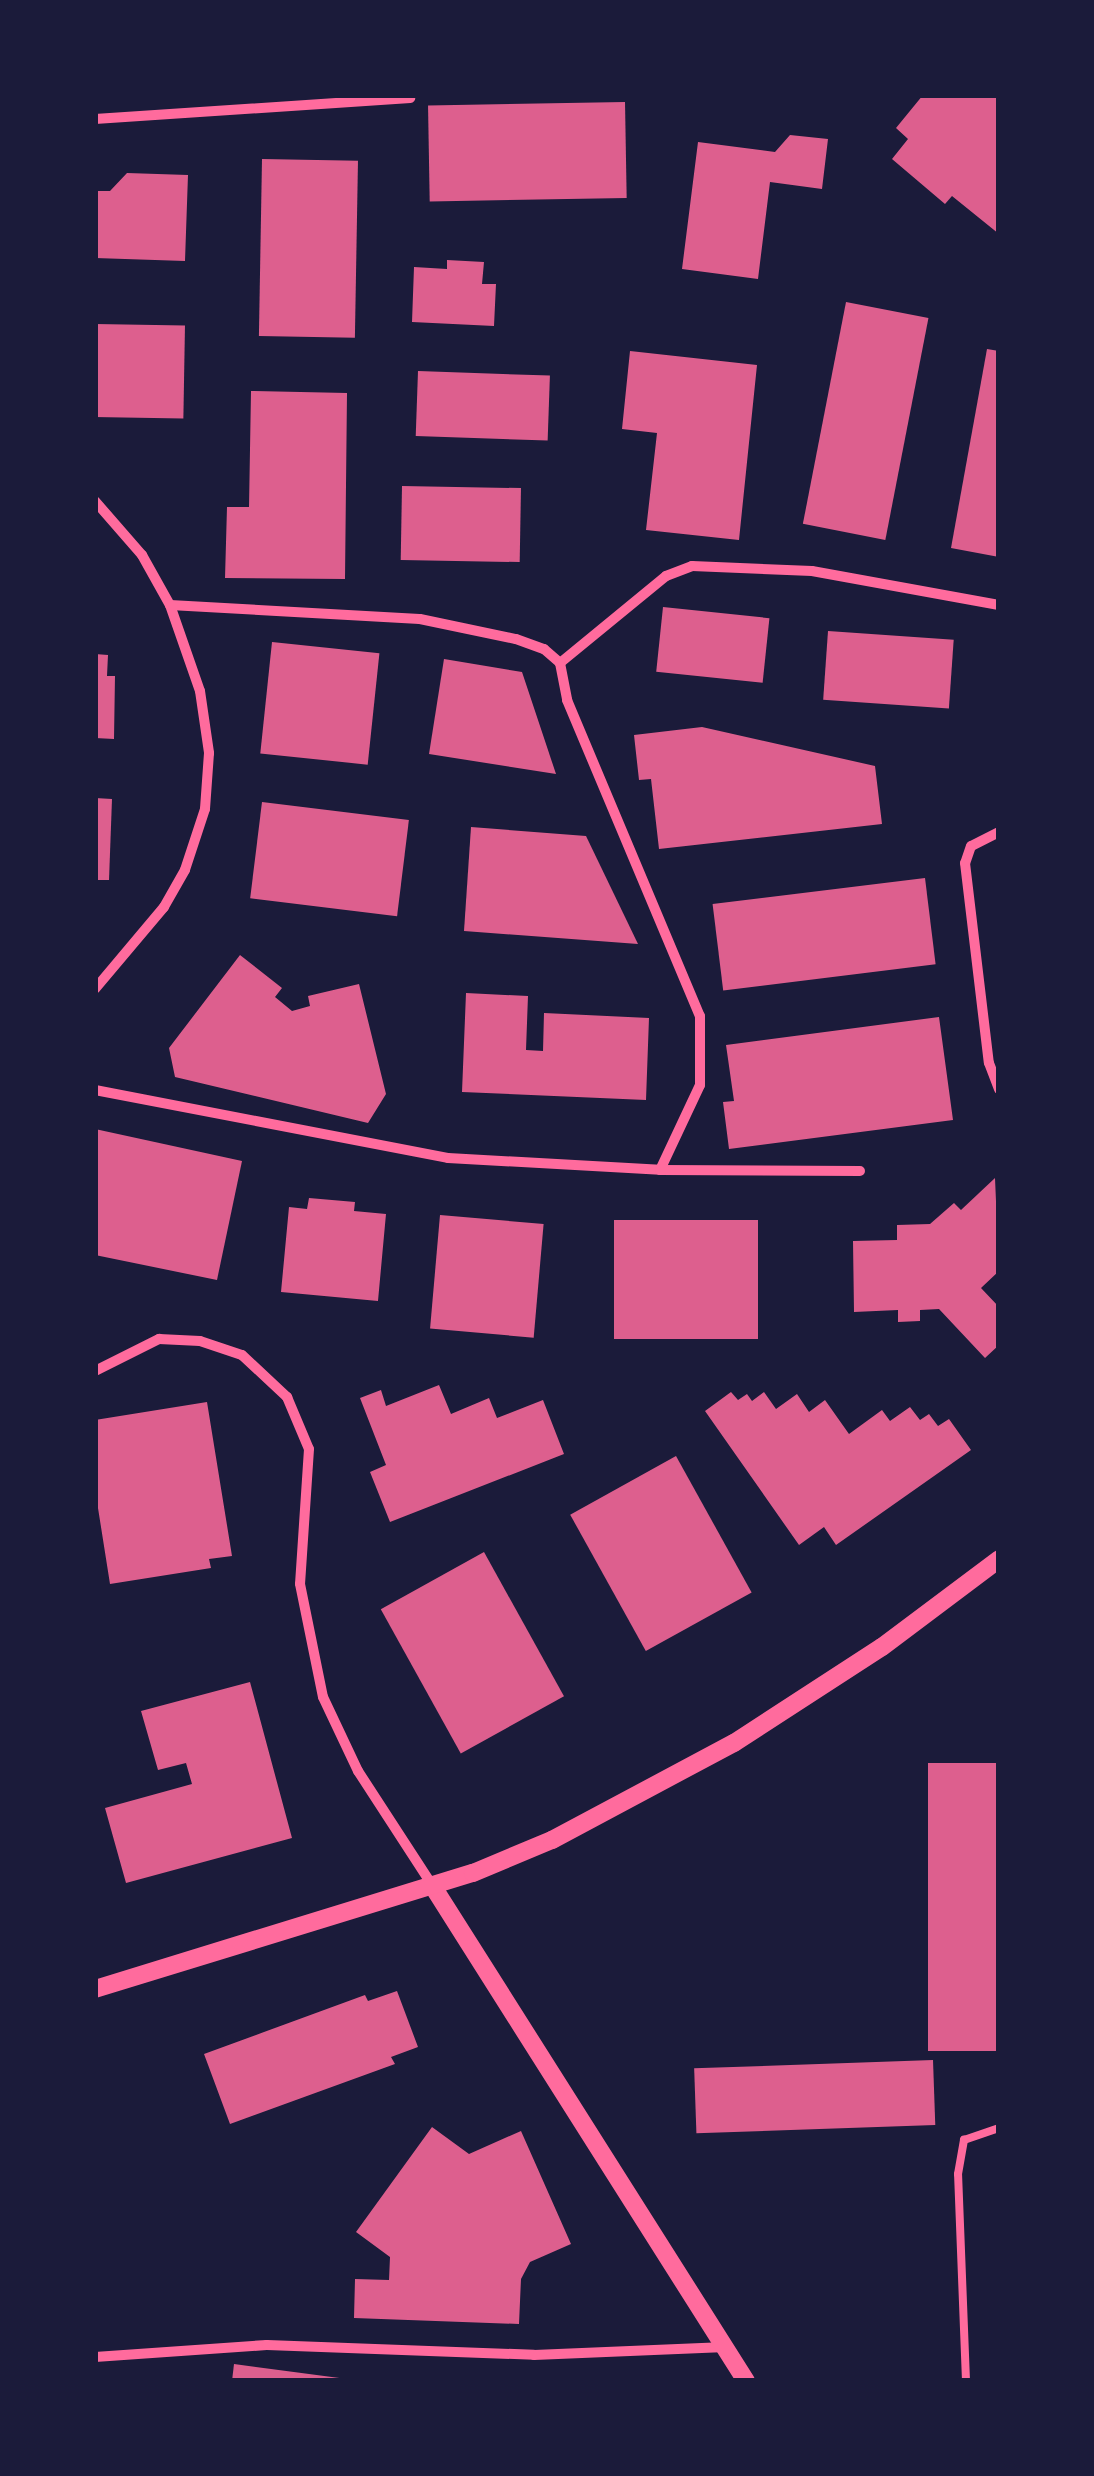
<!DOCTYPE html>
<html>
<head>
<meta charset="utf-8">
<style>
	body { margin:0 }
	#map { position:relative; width:1094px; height:2476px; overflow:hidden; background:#1b1b3a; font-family:Figtree,sans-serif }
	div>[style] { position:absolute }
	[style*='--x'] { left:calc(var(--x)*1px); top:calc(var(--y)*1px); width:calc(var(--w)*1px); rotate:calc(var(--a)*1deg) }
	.building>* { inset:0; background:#dd5f8e; transform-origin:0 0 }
	.service>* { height:8px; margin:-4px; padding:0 4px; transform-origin:4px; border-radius:4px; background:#ff6b9d }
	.minor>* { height:10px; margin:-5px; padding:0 5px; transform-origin:5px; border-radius:5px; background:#ff6b9d }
	.tertiary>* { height:18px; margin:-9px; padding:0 9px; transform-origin:9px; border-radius:9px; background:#ff6b9d }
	span { translate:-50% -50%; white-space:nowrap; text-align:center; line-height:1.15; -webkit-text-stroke:10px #1b1b3a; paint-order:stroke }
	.frame { position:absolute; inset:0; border:98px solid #1b1b3a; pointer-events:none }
</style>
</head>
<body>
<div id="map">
	<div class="building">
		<div style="clip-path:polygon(923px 95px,999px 95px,999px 234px,952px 196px,945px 204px,892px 159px,908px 139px,896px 128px)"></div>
		<div style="left:625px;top:102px;width:96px;height:197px;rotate:89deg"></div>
		<div style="clip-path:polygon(790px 135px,828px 139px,822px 189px,770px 182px,758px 279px,682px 269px,698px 142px,775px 152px)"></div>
		<div style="left:262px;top:159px;width:96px;height:177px;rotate:1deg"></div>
		<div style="clip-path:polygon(127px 173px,188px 175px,185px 261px,95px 258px,95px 191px,110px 191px)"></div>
		<div style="clip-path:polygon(447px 260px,484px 262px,482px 284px,496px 284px,494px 326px,412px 322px,414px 267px,447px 269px)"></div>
		<div style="left:846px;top:302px;width:84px;height:226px;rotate:11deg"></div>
		<div style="left:95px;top:324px;width:90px;height:93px;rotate:1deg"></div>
		<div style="clip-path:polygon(987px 349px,999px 351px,999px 557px,951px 548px)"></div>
		<div style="clip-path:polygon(630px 351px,757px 365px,739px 540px,646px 530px,657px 433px,622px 429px)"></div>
		<div style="left:418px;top:371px;width:132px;height:65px;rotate:2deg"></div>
		<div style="clip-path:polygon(251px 391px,347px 393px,345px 579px,225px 578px,227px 507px,249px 507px)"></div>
		<div style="left:402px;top:486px;width:119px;height:74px;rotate:1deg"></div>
		<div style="left:663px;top:607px;width:107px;height:65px;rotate:6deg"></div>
		<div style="left:828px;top:631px;width:126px;height:69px;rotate:4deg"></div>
		<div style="left:272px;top:642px;width:108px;height:112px;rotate:6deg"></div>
		<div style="clip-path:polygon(95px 654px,108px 655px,107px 676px,115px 676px,114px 739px,95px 738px)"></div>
		<div style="clip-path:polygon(444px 659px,522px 672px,556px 774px,429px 754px)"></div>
		<div style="clip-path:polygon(702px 727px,875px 766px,882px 824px,659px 849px,651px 779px,639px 780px,634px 735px)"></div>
		<div style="clip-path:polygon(95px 798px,112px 799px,109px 880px,95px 880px)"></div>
		<div style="left:262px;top:802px;width:148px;height:97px;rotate:7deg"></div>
		<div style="clip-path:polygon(471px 827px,586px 836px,638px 944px,464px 931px)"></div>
		<div style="left:925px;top:878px;width:87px;height:214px;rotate:83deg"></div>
		<div style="clip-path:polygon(240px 955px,282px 988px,275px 997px,292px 1011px,310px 1006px,308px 996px,359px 984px,386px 1094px,368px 1123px,175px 1077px,169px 1048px)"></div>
		<div style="clip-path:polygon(466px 993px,528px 996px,526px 1050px,543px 1051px,544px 1013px,649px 1018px,646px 1100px,462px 1092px)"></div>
		<div style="clip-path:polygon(939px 1017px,953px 1120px,729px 1149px,723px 1102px,734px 1101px,726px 1045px)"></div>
		<div style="clip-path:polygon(95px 1129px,242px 1161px,217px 1280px,95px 1255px)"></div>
		<div style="clip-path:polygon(995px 1178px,999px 1271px,981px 1288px,999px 1307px,999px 1345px,985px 1358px,939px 1309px,920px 1310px,920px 1321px,898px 1322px,898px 1310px,854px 1312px,853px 1241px,897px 1240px,897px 1225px,930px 1224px,954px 1203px,961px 1210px)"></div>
		<div style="clip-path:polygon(309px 1198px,355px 1202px,354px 1211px,386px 1214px,378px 1301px,281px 1292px,289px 1207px,307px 1209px)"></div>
		<div style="left:440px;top:1215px;width:104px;height:114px;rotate:5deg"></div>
		<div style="left:614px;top:1220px;width:144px;height:119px"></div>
		<div style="clip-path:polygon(439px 1385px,451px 1414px,489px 1398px,497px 1418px,543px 1400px,564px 1454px,390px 1522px,370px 1472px,386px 1465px,360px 1398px,381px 1390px,386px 1406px)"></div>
		<div style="clip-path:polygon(731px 1392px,738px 1400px,747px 1394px,752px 1401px,764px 1392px,776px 1409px,797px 1394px,809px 1412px,825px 1400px,849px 1434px,882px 1410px,890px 1421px,910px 1407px,920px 1420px,929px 1414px,938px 1426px,949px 1419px,971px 1450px,836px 1545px,824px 1527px,799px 1545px,705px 1411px)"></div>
		<div style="clip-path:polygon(207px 1402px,232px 1556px,209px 1559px,211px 1568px,110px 1584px,95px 1489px,95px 1420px)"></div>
		<div style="left:676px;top:1456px;width:156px;height:121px;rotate:61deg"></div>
		<div style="left:484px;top:1552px;width:165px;height:118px;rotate:61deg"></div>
		<div style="clip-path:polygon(250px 1682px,292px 1838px,126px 1883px,105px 1808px,192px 1784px,186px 1763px,158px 1770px,141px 1711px)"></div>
		<div style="left:999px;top:1763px;width:288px;height:71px;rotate:90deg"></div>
		<div style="clip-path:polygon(397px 1991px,418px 2047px,391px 2057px,395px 2064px,230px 2124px,204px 2054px,365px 1995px,368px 2001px)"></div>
		<div style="left:933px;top:2060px;width:65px;height:239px;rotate:88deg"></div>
		<div style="clip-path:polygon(432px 2127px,469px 2154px,521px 2131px,571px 2244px,530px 2262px,521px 2279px,519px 2324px,354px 2318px,355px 2279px,389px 2280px,390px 2257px,356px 2232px)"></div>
		<div style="clip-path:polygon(234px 2364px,347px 2379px,346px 2381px,232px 2381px)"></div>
	</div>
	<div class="service">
		<div style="--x:966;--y:2381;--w:207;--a:-92.2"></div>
		<div style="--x:958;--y:2174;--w:35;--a:-80"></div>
		<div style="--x:964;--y:2140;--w:37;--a:-19"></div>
	</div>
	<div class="minor">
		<div style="--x:95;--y:119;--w:316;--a:-3.8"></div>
		<div style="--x:95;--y:501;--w:72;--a:49"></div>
		<div style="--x:142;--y:555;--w:57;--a:60.8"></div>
		<div style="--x:170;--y:605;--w:91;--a:70.8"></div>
		<div style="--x:200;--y:691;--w:63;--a:81.7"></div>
		<div style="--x:209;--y:753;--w:56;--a:94.1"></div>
		<div style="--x:205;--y:809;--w:64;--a:108.2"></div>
		<div style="--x:185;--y:870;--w:43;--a:119.6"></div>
		<div style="--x:164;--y:907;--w:107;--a:130.1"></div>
		<div style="--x:170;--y:605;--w:250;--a:3.2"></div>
		<div style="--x:420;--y:619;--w:98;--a:11.8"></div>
		<div style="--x:516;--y:639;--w:30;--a:20"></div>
		<div style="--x:544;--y:649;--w:21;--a:41"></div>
		<div style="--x:560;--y:663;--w:137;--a:-39.4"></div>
		<div style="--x:666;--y:576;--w:28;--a:-21"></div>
		<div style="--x:692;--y:566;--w:120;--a:2.4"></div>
		<div style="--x:812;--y:571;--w:190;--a:10.3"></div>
		<div style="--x:560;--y:663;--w:38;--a:79"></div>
		<div style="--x:567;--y:700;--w:343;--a:67.2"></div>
		<div style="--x:700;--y:1016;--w:69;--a:90"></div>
		<div style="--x:700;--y:1085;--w:94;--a:115.2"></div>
		<div style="--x:999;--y:832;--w:31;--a:153"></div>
		<div style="--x:971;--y:846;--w:18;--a:109"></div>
		<div style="--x:965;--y:863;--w:201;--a:83.2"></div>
		<div style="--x:989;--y:1063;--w:28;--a:69"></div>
		<div style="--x:95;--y:1090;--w:359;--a:10.9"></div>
		<div style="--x:448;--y:1158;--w:212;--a:3.2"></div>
		<div style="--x:660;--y:1170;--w:200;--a:0.3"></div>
		<div style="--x:95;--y:1371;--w:72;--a:-26.6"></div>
		<div style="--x:159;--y:1339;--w:41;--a:2.8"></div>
		<div style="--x:200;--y:1341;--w:44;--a:18.4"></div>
		<div style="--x:242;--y:1355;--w:62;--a:43"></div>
		<div style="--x:287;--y:1397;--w:56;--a:67.1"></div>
		<div style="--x:309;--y:1449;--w:135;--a:93.8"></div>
		<div style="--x:300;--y:1584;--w:115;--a:78.5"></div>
		<div style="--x:323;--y:1697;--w:82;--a:64.7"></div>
		<div style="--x:358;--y:1771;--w:136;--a:57"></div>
		<div style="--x:95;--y:2357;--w:172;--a:-4"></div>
		<div style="--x:267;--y:2345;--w:267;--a:2.1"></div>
		<div style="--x:534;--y:2355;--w:192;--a:-2.4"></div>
	</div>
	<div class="tertiary">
		<div style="--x:432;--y:1885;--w:587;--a:57.66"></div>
		<div style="--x:95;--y:1989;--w:395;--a:-17.1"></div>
		<div style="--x:473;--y:1873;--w:86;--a:-22.7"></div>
		<div style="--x:552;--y:1840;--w:206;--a:-28.1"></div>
		<div style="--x:734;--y:1743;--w:176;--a:-33"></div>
		<div style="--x:882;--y:1647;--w:146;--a:-36.9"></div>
	</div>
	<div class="frame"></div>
</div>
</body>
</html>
